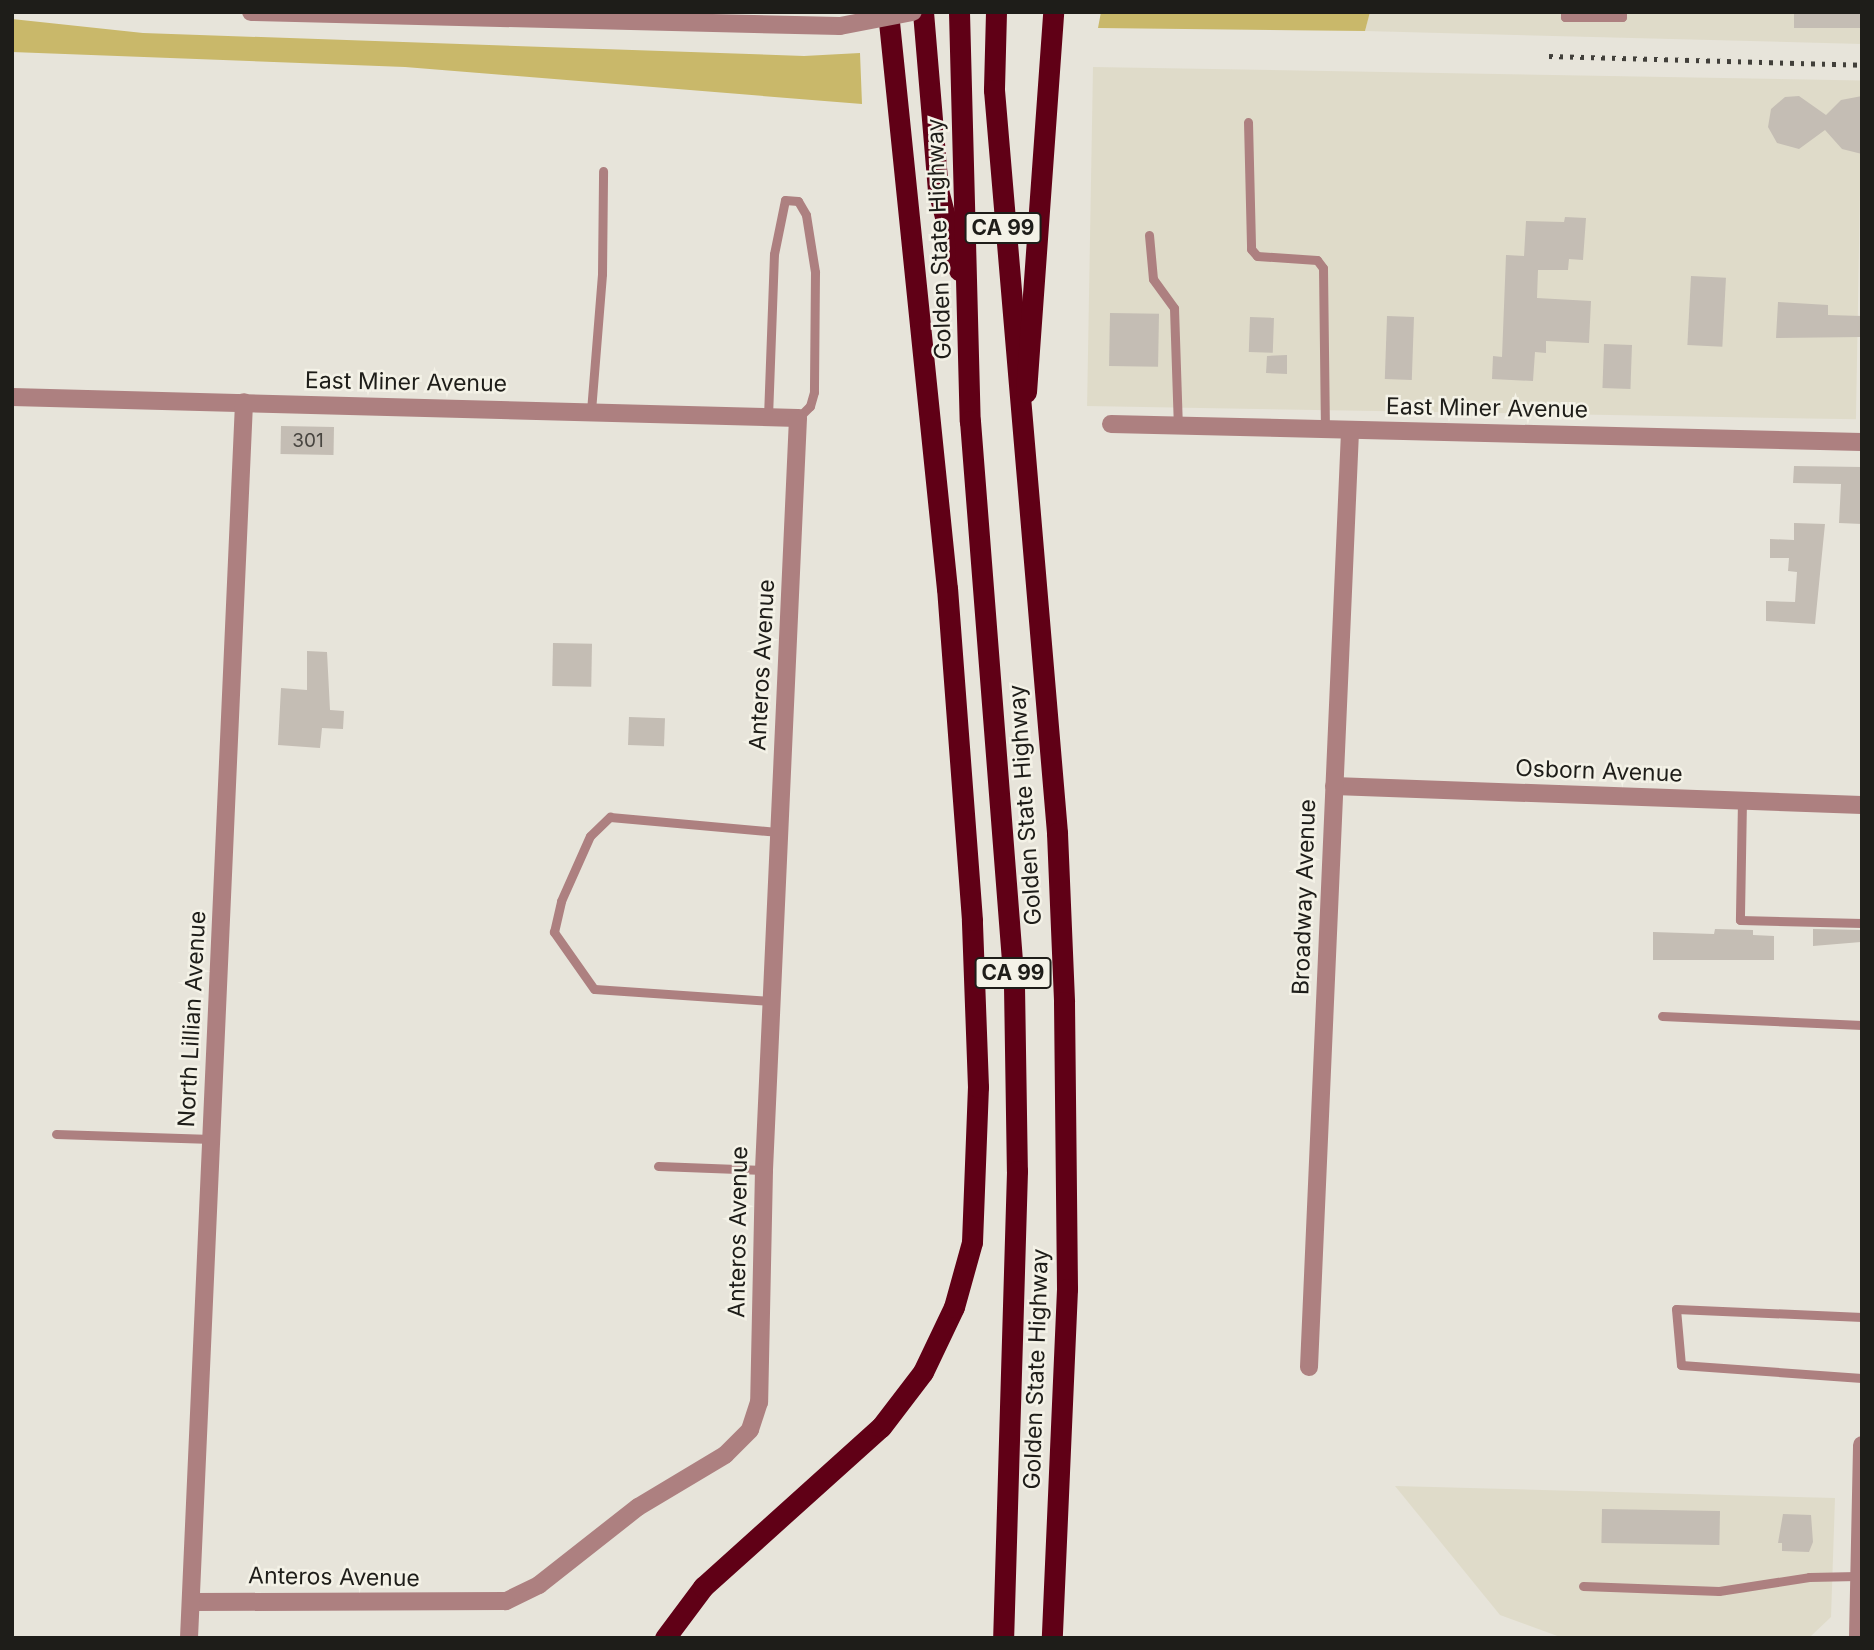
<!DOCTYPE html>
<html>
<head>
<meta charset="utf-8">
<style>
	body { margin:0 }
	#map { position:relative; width:1874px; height:1650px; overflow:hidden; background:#e7e4da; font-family:Inter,sans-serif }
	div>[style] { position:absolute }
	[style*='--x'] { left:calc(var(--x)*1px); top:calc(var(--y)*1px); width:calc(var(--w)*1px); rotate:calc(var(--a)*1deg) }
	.built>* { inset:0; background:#dfdbc9; transform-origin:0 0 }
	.green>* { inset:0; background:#c9b86a }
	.building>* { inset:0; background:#c4bdb4; transform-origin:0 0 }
	.service>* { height:9px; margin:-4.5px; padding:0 4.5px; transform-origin:4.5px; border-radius:4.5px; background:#ad8080 }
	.minor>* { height:18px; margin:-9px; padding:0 9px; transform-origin:9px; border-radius:9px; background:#ad8080 }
	.tertiary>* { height:18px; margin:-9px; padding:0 9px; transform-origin:9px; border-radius:9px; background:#ad8080 }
	.motorway>* { height:21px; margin:-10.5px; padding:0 10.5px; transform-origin:10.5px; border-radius:10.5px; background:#600016 }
	.rail>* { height:5px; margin-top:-2.5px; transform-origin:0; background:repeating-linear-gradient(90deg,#413f3a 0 3.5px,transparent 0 10.5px) }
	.tertiary-bridge>* { height:18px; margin:-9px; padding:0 9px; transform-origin:9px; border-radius:9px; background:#ad8080 }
	span { translate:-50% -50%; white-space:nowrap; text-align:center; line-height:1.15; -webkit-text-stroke:5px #f4f2e7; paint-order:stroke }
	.number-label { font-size:19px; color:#484540 }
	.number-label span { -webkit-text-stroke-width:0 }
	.shield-label span { padding:2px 5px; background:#f4f2e7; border:2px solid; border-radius:5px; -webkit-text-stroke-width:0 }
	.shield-label { font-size:21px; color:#1e1d19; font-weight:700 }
	.street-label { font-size:23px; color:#1e1d19 }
	.frame { position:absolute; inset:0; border:14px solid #1e1d19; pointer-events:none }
</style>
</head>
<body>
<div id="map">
	<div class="built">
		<div style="clip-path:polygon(1370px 12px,1862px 12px,1862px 44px,1365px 31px)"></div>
		<div style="left:1093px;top:67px;width:769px;height:339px;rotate:1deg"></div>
		<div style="clip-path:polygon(1395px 1486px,1835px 1498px,1831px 1617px,1811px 1636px,1563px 1638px,1500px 1615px)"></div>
	</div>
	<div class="green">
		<div style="clip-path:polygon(1101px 12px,1370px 12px,1365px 31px,1098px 28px)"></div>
		<div style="clip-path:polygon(12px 19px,143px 33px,804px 56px,860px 53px,862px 104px,405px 67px,12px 52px)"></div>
	</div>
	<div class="building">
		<div style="left:1794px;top:12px;width:68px;height:16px"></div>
		<div style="clip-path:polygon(1799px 96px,1826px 115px,1841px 100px,1862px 96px,1862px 154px,1842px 149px,1825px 130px,1799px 149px,1777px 143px,1768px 127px,1771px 109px,1785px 97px)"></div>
		<div style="clip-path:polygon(1565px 217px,1586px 218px,1583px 260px,1569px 259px,1568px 270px,1538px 270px,1537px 298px,1591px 301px,1589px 343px,1546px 341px,1546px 353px,1535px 352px,1533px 381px,1492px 379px,1493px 356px,1502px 357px,1506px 255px,1524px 256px,1526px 221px,1564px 222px)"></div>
		<div style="left:1691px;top:276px;width:35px;height:69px;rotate:3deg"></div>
		<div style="clip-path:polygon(1778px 302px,1828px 305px,1828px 315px,1862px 316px,1862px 337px,1776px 338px)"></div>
		<div style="left:1110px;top:313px;width:49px;height:53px;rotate:1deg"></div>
		<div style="left:1387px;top:316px;width:27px;height:63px;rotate:2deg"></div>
		<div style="left:1250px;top:317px;width:24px;height:35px;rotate:2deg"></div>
		<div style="left:1604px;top:344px;width:28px;height:44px;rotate:2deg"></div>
		<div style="clip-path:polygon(1287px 355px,1287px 374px,1266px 373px,1267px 356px)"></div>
		<div style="left:281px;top:426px;width:53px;height:28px;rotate:1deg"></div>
		<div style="clip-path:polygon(1794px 466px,1862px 467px,1862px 524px,1839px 523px,1841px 484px,1793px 483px)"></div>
		<div style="clip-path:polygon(1794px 523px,1825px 524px,1815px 624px,1766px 621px,1766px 601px,1795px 602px,1797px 572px,1788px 571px,1789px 558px,1770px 558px,1770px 539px,1794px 540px)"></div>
		<div style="left:553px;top:643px;width:39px;height:43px;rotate:1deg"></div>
		<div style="clip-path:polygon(307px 651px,327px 652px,330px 710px,344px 711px,343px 729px,322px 728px,320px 748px,278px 745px,281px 688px,307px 690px)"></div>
		<div style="left:629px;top:717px;width:36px;height:28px;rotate:2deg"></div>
		<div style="clip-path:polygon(1715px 929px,1753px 930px,1753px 935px,1774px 936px,1774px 960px,1653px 960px,1653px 932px,1714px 934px)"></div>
		<div style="clip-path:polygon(1813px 929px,1862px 930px,1861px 942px,1813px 946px)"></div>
		<div style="left:1602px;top:1509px;width:118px;height:34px;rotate:1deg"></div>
		<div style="clip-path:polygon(1783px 1514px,1811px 1515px,1813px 1542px,1809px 1552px,1782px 1551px,1782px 1543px,1778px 1543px)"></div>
	</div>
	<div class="service">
		<div style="--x:1565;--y:12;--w:5;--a:90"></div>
		<div style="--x:1565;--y:17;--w:57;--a:0"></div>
		<div style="--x:1622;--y:17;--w:5;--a:-90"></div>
		<div style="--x:1248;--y:122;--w:127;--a:88.6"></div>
		<div style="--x:1251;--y:249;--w:9;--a:49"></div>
		<div style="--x:1257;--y:256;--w:60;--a:3.8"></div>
		<div style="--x:1317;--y:260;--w:10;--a:53"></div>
		<div style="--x:1323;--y:268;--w:162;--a:89.3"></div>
		<div style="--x:1149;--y:235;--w:44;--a:84.8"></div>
		<div style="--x:1153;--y:279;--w:36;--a:54"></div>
		<div style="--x:1174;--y:308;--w:118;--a:88.1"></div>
		<div style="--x:591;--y:411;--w:137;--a:-85.4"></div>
		<div style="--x:602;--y:274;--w:103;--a:-89.4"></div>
		<div style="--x:768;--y:417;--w:163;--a:-87.9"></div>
		<div style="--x:774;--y:254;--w:55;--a:-78.5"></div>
		<div style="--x:785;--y:200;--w:13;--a:4"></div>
		<div style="--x:798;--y:201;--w:16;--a:60"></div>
		<div style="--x:806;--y:215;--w:58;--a:81"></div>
		<div style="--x:815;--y:272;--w:120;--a:90.5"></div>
		<div style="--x:814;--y:392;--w:15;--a:106"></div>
		<div style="--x:810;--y:406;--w:17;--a:135"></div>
		<div style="--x:1742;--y:800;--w:120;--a:91"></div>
		<div style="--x:1740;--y:920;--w:122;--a:1.4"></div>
		<div style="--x:771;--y:1001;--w:177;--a:-176.1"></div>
		<div style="--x:594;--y:989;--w:70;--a:-125.1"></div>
		<div style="--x:554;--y:932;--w:32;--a:-77"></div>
		<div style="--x:561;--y:901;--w:71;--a:-66"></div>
		<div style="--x:590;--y:836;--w:28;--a:-44"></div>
		<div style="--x:610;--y:817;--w:170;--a:5.1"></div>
		<div style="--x:1662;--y:1016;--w:200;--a:2.6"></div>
		<div style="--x:56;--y:1134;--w:156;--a:1.8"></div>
		<div style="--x:658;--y:1166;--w:106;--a:2.2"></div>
		<div style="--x:1862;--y:1317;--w:186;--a:-177.5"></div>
		<div style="--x:1676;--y:1309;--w:56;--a:84.9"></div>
		<div style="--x:1681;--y:1365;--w:181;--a:4.1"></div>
		<div style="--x:1583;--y:1586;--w:136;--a:2.1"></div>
		<div style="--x:1719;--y:1591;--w:91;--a:-8.8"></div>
		<div style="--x:1809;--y:1577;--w:48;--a:-1.2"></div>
	</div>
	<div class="minor">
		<div style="--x:12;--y:397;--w:786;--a:1.53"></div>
		<div style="--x:798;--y:418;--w:753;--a:92.59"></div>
		<div style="--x:764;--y:1170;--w:232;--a:91.2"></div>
		<div style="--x:759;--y:1402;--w:29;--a:108"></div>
		<div style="--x:750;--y:1430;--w:35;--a:135"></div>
		<div style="--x:725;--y:1455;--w:101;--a:149.1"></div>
		<div style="--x:638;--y:1507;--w:126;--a:141.8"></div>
		<div style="--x:539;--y:1585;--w:37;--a:154"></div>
		<div style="--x:506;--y:1601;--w:315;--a:179.8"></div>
		<div style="--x:1111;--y:424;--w:751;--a:1.37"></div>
		<div style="--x:1334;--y:786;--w:528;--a:2.06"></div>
		<div style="--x:1309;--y:1367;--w:938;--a:-87.49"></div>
		<div style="--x:189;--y:1638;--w:1237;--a:-87.45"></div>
		<div style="--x:1858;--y:1638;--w:193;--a:-88.8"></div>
	</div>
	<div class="tertiary">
		<div style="--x:251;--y:12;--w:589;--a:1.36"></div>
	</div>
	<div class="motorway">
		<div style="--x:923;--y:12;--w:179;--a:85.2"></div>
		<div style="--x:938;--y:190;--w:83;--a:75.3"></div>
		<div style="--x:959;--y:12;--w:409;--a:88.5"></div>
		<div style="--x:970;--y:421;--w:567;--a:85.55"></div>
		<div style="--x:1014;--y:986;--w:185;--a:89.1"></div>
		<div style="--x:1017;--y:1171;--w:467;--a:91.7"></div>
		<div style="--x:996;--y:12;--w:78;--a:91.5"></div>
		<div style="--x:994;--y:90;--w:746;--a:85.15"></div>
		<div style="--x:1057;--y:833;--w:169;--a:87.6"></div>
		<div style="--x:1064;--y:1002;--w:287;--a:89.4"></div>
		<div style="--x:1067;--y:1289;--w:349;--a:92.5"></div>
		<div style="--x:1026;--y:392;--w:381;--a:-85.9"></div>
		<div style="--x:665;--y:1638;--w:64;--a:-53.3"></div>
		<div style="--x:703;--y:1587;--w:239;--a:-42"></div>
		<div style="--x:881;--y:1427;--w:69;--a:-52.6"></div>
		<div style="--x:923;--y:1372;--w:72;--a:-64.5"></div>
		<div style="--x:954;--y:1307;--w:67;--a:-74.5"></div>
		<div style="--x:972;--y:1242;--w:155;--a:-87.8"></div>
		<div style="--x:978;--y:1087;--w:167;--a:-92.1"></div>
		<div style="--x:972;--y:920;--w:332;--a:-94.3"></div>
		<div style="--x:947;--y:589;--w:580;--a:-95.84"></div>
	</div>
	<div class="rail">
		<div style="--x:1549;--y:56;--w:313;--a:1.6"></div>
	</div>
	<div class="tertiary-bridge">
		<div style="--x:840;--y:26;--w:74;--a:-10.9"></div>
	</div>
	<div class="number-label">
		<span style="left:308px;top:441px">301</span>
	</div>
	<div class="shield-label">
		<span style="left:1003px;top:228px">CA 99</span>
		<span style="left:1013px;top:973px">CA 99</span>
	</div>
	<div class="street-label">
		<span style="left:939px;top:239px;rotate:-92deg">Golden State Highway</span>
		<span style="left:406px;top:382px;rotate:1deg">East Miner Avenue</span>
		<span style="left:1487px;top:408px;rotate:1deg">East Miner Avenue</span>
		<span style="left:762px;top:665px;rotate:-87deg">Anteros Avenue</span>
		<span style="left:1599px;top:771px;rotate:2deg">Osborn Avenue</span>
		<span style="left:1025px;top:805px;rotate:-94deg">Golden State Highway</span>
		<span style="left:1304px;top:897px;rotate:-88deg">Broadway Avenue</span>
		<span style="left:192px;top:1019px;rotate:-87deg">North Lillian Avenue</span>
		<span style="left:738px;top:1232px;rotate:-89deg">Anteros Avenue</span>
		<span style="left:1036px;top:1369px;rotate:-88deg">Golden State Highway</span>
		<span style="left:334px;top:1577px;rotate:1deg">Anteros Avenue</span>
	</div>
	<div class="frame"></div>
</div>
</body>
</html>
